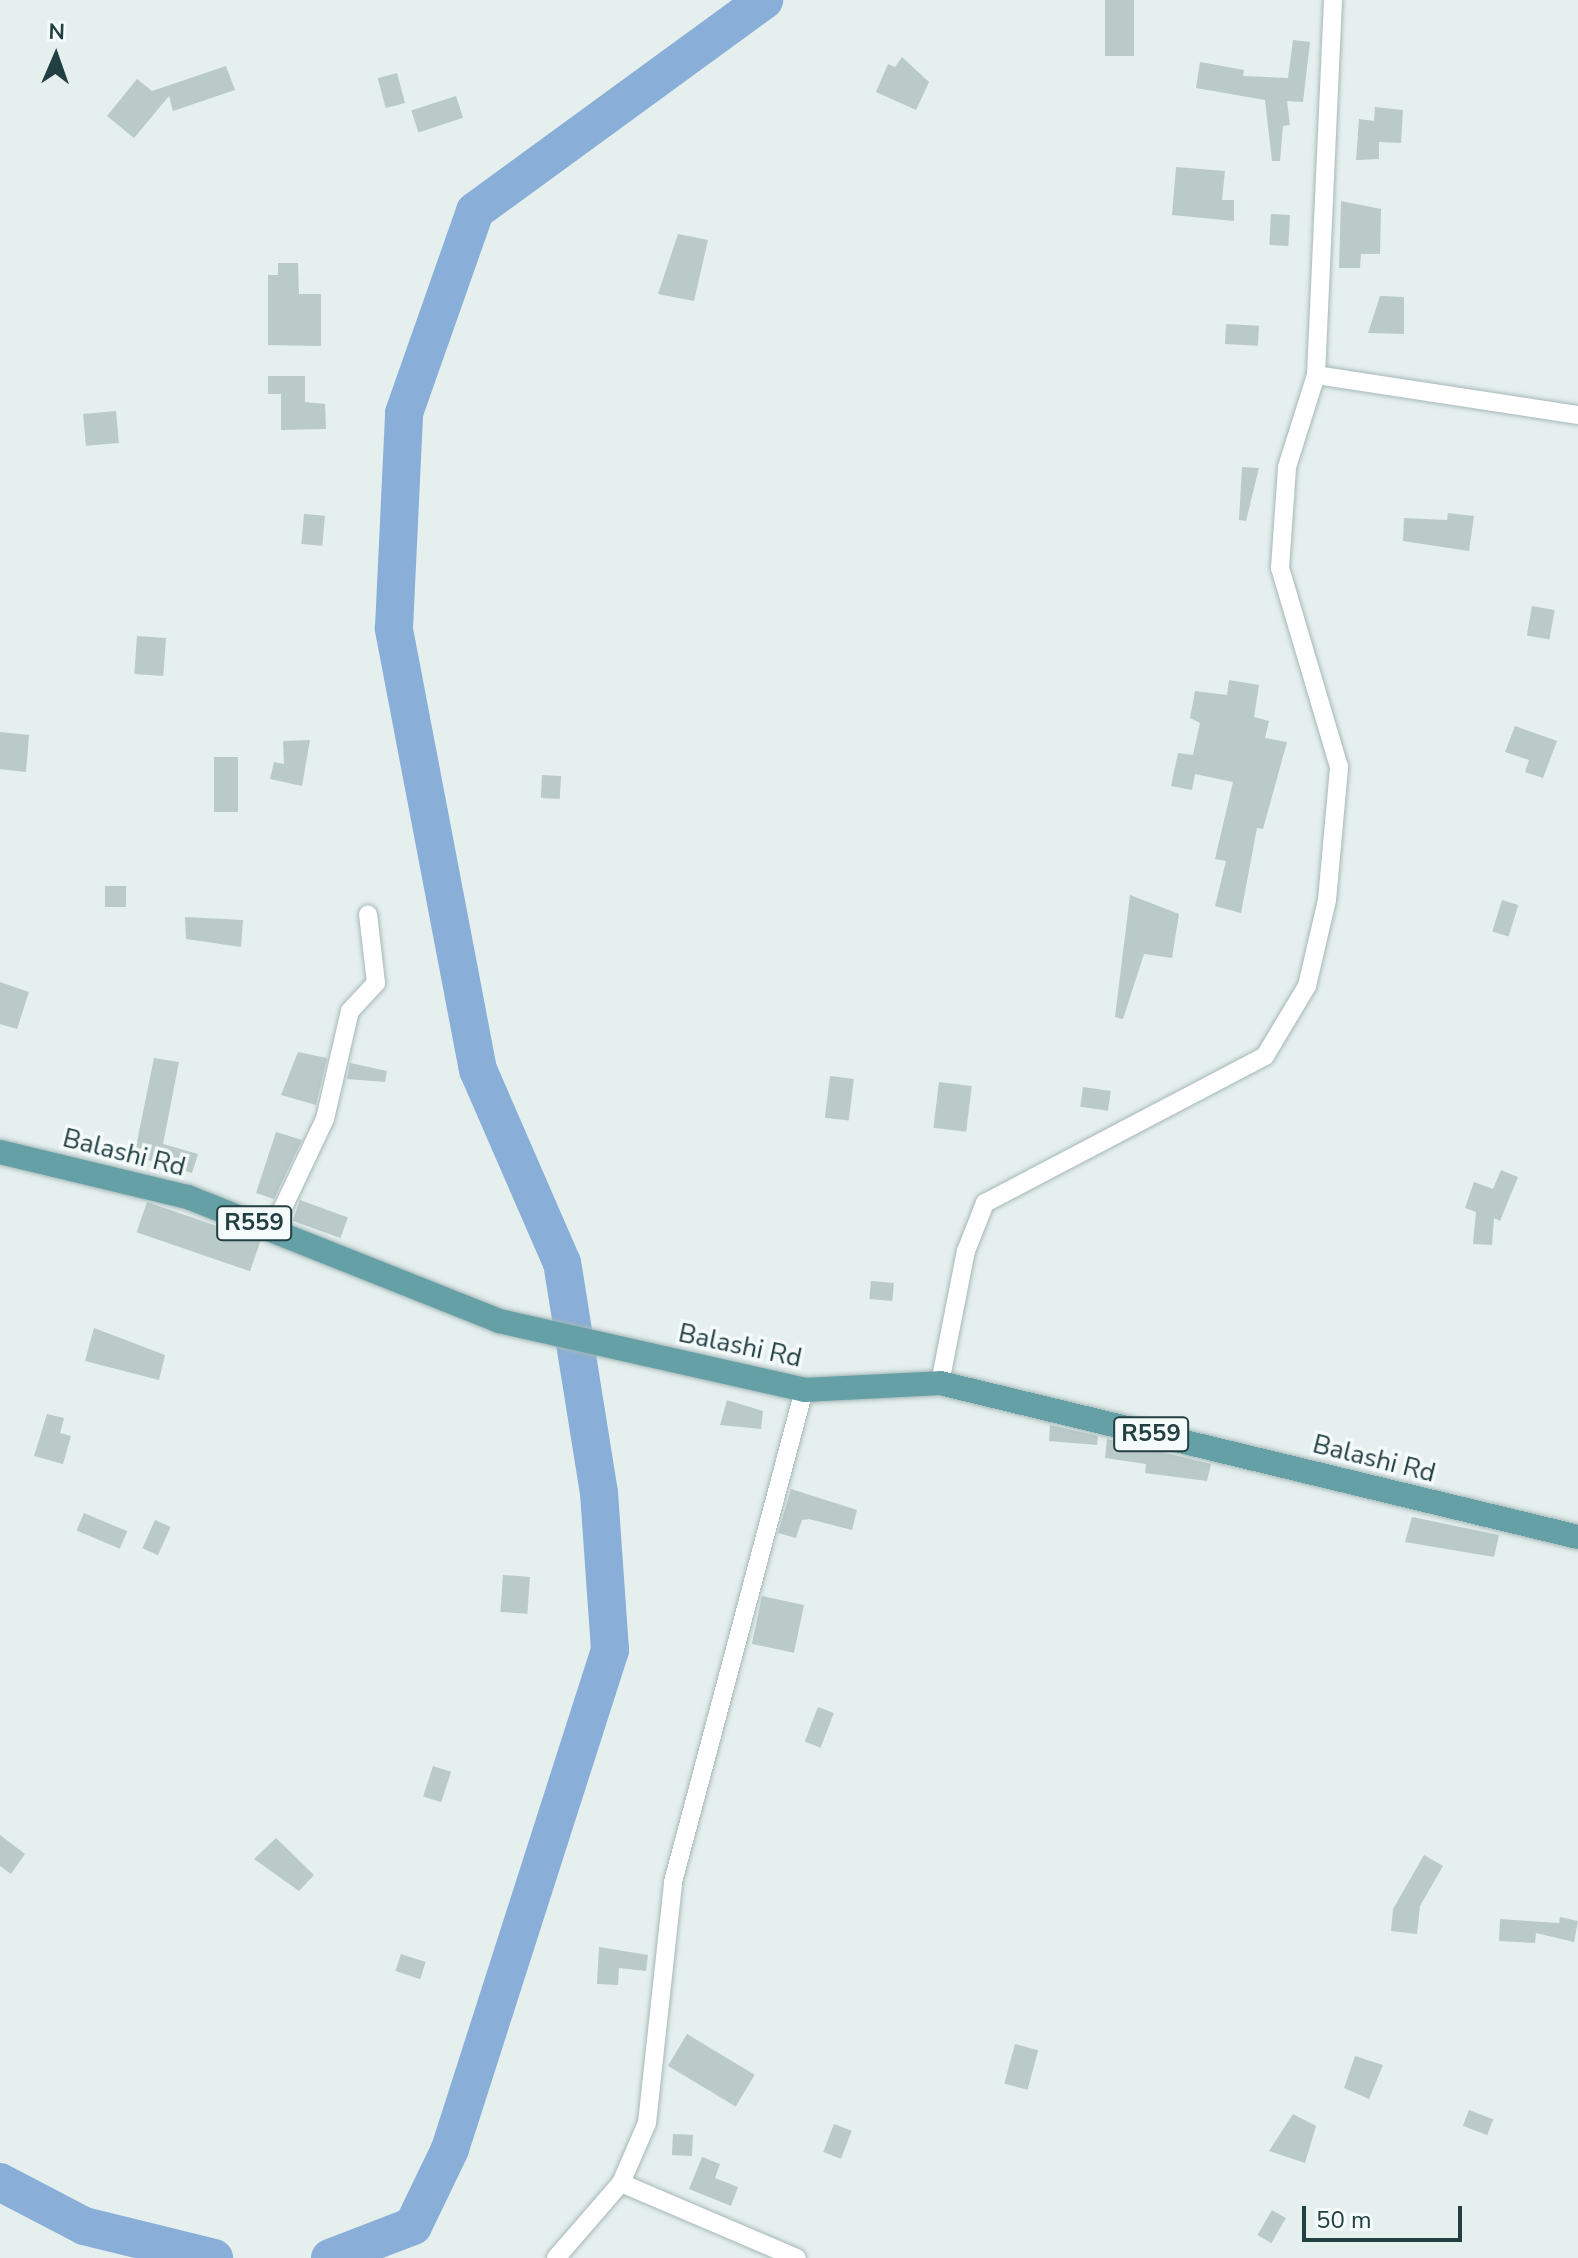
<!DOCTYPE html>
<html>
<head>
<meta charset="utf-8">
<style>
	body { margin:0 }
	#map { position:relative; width:1578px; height:2258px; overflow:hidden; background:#e4efee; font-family:"Nunito Sans",sans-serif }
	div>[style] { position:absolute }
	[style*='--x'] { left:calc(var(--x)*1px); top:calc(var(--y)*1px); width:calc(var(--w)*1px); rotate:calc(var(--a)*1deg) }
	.river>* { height:38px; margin:-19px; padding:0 19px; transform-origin:19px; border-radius:19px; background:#89aed7 }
	.building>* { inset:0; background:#b9cac8; transform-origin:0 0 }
	.roads { filter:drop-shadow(0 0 2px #a6b7b7) drop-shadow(0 0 2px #a6b7b7) }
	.minor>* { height:18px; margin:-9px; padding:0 9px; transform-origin:9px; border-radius:9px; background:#fff }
	.primary>* { height:24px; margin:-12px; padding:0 12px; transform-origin:12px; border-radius:12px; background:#66a0a7 }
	span { translate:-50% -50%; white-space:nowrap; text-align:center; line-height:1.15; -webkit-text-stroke:7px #f5fafa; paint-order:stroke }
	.shield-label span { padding:2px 6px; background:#f5fafa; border:2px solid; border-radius:6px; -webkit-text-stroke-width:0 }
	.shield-label { font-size:24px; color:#223f42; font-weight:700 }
	.street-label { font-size:26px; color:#223f42 }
	.north { position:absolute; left:16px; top:16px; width:80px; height:80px; -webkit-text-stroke:6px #f5fafa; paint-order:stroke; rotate:2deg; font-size:22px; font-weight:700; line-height:32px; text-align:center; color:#223f42 }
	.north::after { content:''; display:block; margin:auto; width:28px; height:36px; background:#223f42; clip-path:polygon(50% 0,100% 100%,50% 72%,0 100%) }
	.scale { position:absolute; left:1302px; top:2206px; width:160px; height:36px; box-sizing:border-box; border:4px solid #223f42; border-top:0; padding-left:10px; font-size:24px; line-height:28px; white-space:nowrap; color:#223f42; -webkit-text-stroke:6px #f5fafa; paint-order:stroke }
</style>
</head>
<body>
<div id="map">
	<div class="river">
		<div style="--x:0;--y:2182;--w:95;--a:27.6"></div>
		<div style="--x:84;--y:2226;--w:134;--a:13.8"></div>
		<div style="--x:330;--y:2258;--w:89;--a:-21.1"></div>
		<div style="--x:413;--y:2226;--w:85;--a:-64.3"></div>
		<div style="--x:450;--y:2149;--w:524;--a:-72.22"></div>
		<div style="--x:610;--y:1650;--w:157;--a:-94"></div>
		<div style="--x:599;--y:1493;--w:233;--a:-99.1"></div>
		<div style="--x:562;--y:1263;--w:210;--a:-113.5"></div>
		<div style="--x:478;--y:1070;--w:450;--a:-100.8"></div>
		<div style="--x:394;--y:628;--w:215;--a:-87.3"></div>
		<div style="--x:404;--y:413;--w:214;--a:-70.6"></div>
		<div style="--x:475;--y:211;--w:358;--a:-36.1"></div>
	</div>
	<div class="building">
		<div style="left:1105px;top:0;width:29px;height:56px"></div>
		<div style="clip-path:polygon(1293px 40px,1310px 42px,1303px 102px,1287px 101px,1290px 125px,1283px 126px,1280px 161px,1272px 161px,1265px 100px,1196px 88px,1200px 62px,1244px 70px,1243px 76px,1288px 78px)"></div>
		<div style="clip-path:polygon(902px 57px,929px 82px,916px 110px,876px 92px,888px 64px,895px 67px)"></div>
		<div style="clip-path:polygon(226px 66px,235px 90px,173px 111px,169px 96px,134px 138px,107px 116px,137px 79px,152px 91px)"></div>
		<div style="left:397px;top:73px;width:31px;height:20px;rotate:75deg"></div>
		<div style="left:456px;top:96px;width:23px;height:47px;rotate:72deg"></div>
		<div style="clip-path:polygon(1375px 107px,1403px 110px,1401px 143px,1379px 142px,1379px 159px,1356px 160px,1359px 119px,1374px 121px)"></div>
		<div style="clip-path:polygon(1176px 167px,1225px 171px,1222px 200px,1234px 200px,1234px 221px,1172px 215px)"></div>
		<div style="clip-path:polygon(1341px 201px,1381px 209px,1380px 254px,1361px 254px,1360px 268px,1339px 268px)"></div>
		<div style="left:1271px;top:214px;width:19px;height:31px;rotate:3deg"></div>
		<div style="clip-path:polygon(678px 234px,708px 240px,694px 301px,658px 294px)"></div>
		<div style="clip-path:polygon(278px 263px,298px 263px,299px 294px,321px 294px,321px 346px,268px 345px,268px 275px,278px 275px)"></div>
		<div style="clip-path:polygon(1380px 296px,1404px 297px,1404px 334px,1368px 333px)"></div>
		<div style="left:1226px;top:324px;width:33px;height:20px;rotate:3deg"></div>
		<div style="clip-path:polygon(268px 376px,305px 376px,305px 402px,325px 404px,326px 429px,281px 430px,281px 394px,268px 394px)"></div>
		<div style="left:116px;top:411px;width:32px;height:33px;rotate:85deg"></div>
		<div style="clip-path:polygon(1242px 467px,1259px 468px,1246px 521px,1239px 520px)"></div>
		<div style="clip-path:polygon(1448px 513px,1474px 516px,1469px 551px,1403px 541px,1404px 518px,1447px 520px)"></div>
		<div style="left:304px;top:514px;width:21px;height:30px;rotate:5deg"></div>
		<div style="left:1532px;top:606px;width:23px;height:30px;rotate:10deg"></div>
		<div style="left:137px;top:636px;width:29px;height:38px;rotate:4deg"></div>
		<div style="clip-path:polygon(1229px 680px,1259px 685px,1254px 717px,1269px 721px,1265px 738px,1287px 742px,1263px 829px,1257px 828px,1241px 913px,1215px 906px,1226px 861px,1215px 859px,1233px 782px,1195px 774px,1192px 790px,1171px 786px,1178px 753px,1193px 755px,1200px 723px,1190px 718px,1195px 691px,1227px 695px)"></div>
		<div style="clip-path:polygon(1515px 726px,1557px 741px,1543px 778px,1525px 772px,1529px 760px,1505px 752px)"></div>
		<div style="clip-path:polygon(0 732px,29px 735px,26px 772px,0 769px)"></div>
		<div style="clip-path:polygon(310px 740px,302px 786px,270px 779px,274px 762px,284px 764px,283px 741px)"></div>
		<div style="left:214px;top:757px;width:24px;height:55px"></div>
		<div style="left:542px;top:775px;width:19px;height:23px;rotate:3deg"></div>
		<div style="left:126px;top:886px;width:21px;height:21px;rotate:90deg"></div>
		<div style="clip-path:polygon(1130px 895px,1179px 914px,1172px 958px,1144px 954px,1123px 1019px,1115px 1017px)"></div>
		<div style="left:1502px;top:900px;width:17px;height:33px;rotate:17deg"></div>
		<div style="clip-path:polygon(185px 917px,243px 920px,241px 947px,186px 939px)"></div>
		<div style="clip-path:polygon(0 982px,29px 992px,17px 1029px,0 1024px)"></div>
		<div style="clip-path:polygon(298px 1052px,327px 1058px,316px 1105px,281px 1095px)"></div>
		<div style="clip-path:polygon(154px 1058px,179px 1062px,163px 1144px,198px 1154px,192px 1173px,134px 1156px)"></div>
		<div style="clip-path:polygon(350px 1063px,387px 1071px,385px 1082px,347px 1079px)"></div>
		<div style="left:830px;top:1076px;width:24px;height:42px;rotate:7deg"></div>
		<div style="left:939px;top:1082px;width:33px;height:46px;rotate:7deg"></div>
		<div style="left:1083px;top:1087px;width:28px;height:20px;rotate:8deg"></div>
		<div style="clip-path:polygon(276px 1132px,302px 1140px,274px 1199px,256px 1193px)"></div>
		<div style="clip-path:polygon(1501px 1170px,1518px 1177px,1500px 1221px,1494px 1218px,1492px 1245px,1473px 1244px,1476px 1212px,1465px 1208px,1474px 1182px,1493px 1189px)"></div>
		<div style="left:300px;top:1200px;width:51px;height:22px;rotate:20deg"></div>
		<div style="left:147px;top:1202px;width:120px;height:32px;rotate:19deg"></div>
		<div style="left:871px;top:1281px;width:23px;height:18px;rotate:5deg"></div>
		<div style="clip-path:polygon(94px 1328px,165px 1355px,159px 1380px,85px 1361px)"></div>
		<div style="clip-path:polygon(727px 1400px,763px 1411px,761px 1429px,720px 1425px)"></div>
		<div style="clip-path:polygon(47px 1414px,64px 1418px,60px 1433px,71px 1436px,63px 1464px,34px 1456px)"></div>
		<div style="clip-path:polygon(1050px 1425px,1098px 1436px,1097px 1445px,1049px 1441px)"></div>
		<div style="clip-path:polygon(1107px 1439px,1211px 1464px,1207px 1481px,1145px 1473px,1146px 1464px,1105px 1458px)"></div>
		<div style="clip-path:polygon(791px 1489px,857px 1510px,852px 1530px,809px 1519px,802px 1520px,796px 1538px,778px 1533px)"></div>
		<div style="left:84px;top:1513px;width:47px;height:19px;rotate:23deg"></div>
		<div style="clip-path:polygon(1412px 1517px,1499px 1535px,1494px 1557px,1405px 1542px)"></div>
		<div style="left:155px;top:1520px;width:17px;height:31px;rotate:24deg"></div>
		<div style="left:503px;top:1575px;width:27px;height:37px;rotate:4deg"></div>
		<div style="left:762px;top:1596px;width:43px;height:49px;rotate:12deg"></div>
		<div style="left:818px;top:1707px;width:17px;height:37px;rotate:21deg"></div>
		<div style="left:433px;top:1766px;width:19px;height:32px;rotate:18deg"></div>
		<div style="clip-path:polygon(0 1835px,25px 1854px,11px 1874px,0 1866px)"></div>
		<div style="clip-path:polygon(276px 1838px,314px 1875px,299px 1891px,254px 1859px)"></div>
		<div style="clip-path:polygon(1424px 1855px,1443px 1866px,1420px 1906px,1417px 1934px,1391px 1931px,1393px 1909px)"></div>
		<div style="clip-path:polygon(1560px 1917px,1578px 1921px,1574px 1942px,1536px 1933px,1535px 1943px,1499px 1941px,1500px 1919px,1559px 1923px)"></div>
		<div style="clip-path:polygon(599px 1947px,648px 1955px,646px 1971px,619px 1968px,618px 1985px,597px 1984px)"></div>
		<div style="left:401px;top:1954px;width:26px;height:18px;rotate:18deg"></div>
		<div style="left:687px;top:2034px;width:79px;height:37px;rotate:31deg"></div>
		<div style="left:1015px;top:2044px;width:24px;height:41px;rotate:15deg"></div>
		<div style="clip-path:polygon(1355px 2056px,1383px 2065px,1369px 2099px,1344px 2088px)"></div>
		<div style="left:1469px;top:2110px;width:26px;height:17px;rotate:21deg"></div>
		<div style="clip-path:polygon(1293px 2114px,1316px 2126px,1305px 2163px,1269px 2151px)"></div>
		<div style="left:834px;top:2124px;width:19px;height:30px;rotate:21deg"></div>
		<div style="left:673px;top:2134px;width:20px;height:21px;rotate:3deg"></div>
		<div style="clip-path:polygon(702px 2157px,720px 2164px,715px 2178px,738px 2187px,731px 2206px,689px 2189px)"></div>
		<div style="left:1272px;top:2210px;width:16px;height:29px;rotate:30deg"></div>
	</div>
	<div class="roads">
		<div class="minor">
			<div style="--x:1316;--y:375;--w:265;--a:8.7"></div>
			<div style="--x:272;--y:1231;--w:124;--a:-64.7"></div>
			<div style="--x:325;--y:1119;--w:111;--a:-77"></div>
			<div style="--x:350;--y:1011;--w:38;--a:-47"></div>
			<div style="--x:376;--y:983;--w:69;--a:-96.6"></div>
			<div style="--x:940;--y:1383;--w:135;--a:-78.9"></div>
			<div style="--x:966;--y:1251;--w:52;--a:-68.4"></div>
			<div style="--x:985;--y:1203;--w:316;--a:-27.7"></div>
			<div style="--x:1265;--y:1056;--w:82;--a:-59"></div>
			<div style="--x:1307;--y:986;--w:88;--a:-76.9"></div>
			<div style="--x:1327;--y:900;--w:134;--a:-84.8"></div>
			<div style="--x:1339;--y:767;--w:208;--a:-106.5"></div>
			<div style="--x:1280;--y:568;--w:101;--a:-86"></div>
			<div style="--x:1287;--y:467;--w:96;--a:-72.5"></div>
			<div style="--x:1316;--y:375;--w:375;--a:-87.4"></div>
			<div style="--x:621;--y:2183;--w:191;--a:23.1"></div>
			<div style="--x:556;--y:2258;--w:99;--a:-49.1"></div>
			<div style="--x:621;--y:2183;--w:65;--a:-66.6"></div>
			<div style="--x:647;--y:2123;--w:242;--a:-83.8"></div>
			<div style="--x:673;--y:1882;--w:509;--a:-75.09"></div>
		</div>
		<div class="primary">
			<div style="--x:0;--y:1152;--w:193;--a:13.5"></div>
			<div style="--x:188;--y:1197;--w:335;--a:21.7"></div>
			<div style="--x:499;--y:1321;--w:313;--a:12.7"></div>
			<div style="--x:804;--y:1390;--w:136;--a:-2.9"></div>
			<div style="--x:940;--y:1383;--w:656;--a:13.57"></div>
		</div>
	</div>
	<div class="shield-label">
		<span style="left:254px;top:1223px">R559</span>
		<span style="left:1151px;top:1434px">R559</span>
	</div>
	<div class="street-label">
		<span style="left:124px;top:1153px;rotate:14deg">Balashi Rd</span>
		<span style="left:740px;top:1346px;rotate:12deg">Balashi Rd</span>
		<span style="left:1374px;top:1459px;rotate:14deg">Balashi Rd</span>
	</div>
	<div class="north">N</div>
	<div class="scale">50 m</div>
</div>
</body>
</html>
